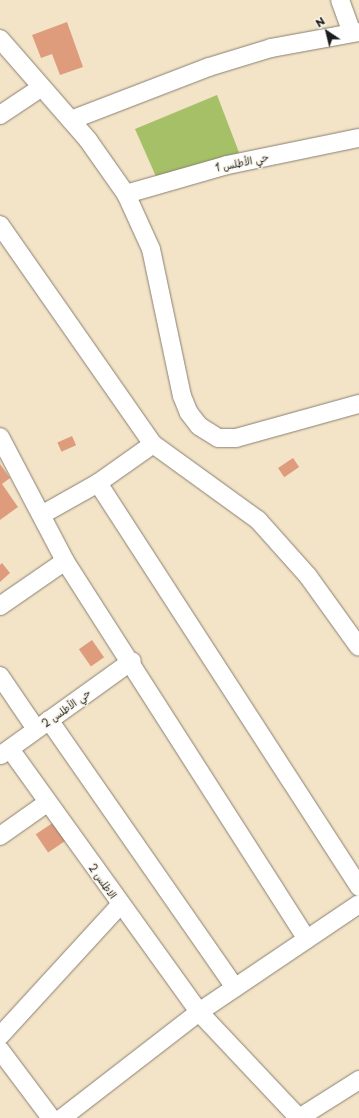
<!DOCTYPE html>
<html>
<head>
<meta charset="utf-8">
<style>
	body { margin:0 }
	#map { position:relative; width:359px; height:1118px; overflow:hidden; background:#f3e3c7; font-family:"Playpen Sans","Playpen Sans Arabic",sans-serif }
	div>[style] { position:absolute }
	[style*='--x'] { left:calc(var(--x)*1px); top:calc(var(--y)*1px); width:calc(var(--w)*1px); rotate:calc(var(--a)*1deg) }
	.green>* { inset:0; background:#a5c066 }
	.building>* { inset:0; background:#df9c7c; transform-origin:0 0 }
	.roads { filter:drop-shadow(0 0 1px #888072) drop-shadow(0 0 1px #888072) }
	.street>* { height:18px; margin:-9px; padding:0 9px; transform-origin:9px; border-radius:9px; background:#fff }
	span { translate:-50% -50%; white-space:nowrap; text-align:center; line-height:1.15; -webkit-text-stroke:3px #fbf7ec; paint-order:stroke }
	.street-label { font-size:10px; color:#1c1c1c }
	.north { position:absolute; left:307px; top:12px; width:40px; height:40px; -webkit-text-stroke:3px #fbf7ec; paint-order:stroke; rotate:325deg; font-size:11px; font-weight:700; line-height:16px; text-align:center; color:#1c1c1c }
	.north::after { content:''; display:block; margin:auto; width:14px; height:18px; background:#1c1c1c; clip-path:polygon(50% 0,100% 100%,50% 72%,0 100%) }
</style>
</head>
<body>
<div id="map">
	<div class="green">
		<div style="clip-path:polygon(217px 95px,240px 155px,158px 181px,135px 129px)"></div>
	</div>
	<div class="building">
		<div style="clip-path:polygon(67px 22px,83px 67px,60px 75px,52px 54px,41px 58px,32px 35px)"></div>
		<div style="left:72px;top:436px;width:10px;height:16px;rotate:66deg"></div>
		<div style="left:293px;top:458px;width:11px;height:18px;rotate:56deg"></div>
		<div style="clip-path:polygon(0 464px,10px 478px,2px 484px,18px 507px,0 520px)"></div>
		<div style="clip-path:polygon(2px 563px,10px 573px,0 582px,0 565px)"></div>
		<div style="left:92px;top:640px;width:21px;height:16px;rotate:55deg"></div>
		<div style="left:54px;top:822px;width:22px;height:22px;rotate:56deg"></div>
	</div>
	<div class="roads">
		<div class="street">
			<div style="--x:340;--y:0;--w:35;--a:70"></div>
			<div style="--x:0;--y:39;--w:134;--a:48.9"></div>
			<div style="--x:88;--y:140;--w:66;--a:54.9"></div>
			<div style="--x:126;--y:194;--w:60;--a:65.6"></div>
			<div style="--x:151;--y:249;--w:150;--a:78.1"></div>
			<div style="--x:182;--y:396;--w:18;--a:68"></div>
			<div style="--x:189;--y:413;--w:16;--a:52"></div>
			<div style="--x:199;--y:426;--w:22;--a:32"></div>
			<div style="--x:218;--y:438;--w:18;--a:0"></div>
			<div style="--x:236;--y:438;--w:128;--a:-15.5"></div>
			<div style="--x:0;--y:115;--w:50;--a:-33.7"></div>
			<div style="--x:71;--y:120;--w:148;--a:-21"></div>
			<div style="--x:209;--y:67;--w:65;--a:-17"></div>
			<div style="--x:271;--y:48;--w:89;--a:-10.3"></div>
			<div style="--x:126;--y:194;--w:105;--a:-16"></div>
			<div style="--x:227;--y:165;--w:135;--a:-11.6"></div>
			<div style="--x:0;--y:225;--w:267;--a:55.1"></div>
			<div style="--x:153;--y:444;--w:130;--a:35.9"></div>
			<div style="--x:258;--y:520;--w:75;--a:48.2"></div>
			<div style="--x:308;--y:576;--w:87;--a:54.3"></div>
			<div style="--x:0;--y:437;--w:140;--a:62.3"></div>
			<div style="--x:65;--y:561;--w:449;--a:57.4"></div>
			<div style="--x:98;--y:483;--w:481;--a:57.1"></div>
			<div style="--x:43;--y:514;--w:63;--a:-29.4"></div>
			<div style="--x:98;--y:483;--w:67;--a:-35.3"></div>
			<div style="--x:0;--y:606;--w:79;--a:-34.7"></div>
			<div style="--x:0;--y:676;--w:64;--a:55.8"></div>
			<div style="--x:49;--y:720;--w:326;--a:55.2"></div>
			<div style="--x:10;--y:749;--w:324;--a:54.3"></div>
			<div style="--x:199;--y:1012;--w:146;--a:46.7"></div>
			<div style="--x:1;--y:755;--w:161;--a:-35.7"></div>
			<div style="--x:0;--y:836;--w:57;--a:-35.1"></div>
			<div style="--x:0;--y:1036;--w:178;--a:-47.5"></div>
			<div style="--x:0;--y:1050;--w:85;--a:53.1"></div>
			<div style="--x:62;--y:1118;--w:173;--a:-37.7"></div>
			<div style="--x:199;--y:1012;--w:193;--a:-34"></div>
			<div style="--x:299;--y:1118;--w:71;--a:-32.3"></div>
		</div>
	</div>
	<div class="street-label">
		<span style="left:242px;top:162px;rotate:-12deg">حي الأطلس 1</span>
		<span style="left:66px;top:708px;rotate:-36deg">حي الأطلس 2</span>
		<span style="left:103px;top:881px;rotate:54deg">الاطلس 2</span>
	</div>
	<div class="north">N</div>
</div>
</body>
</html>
